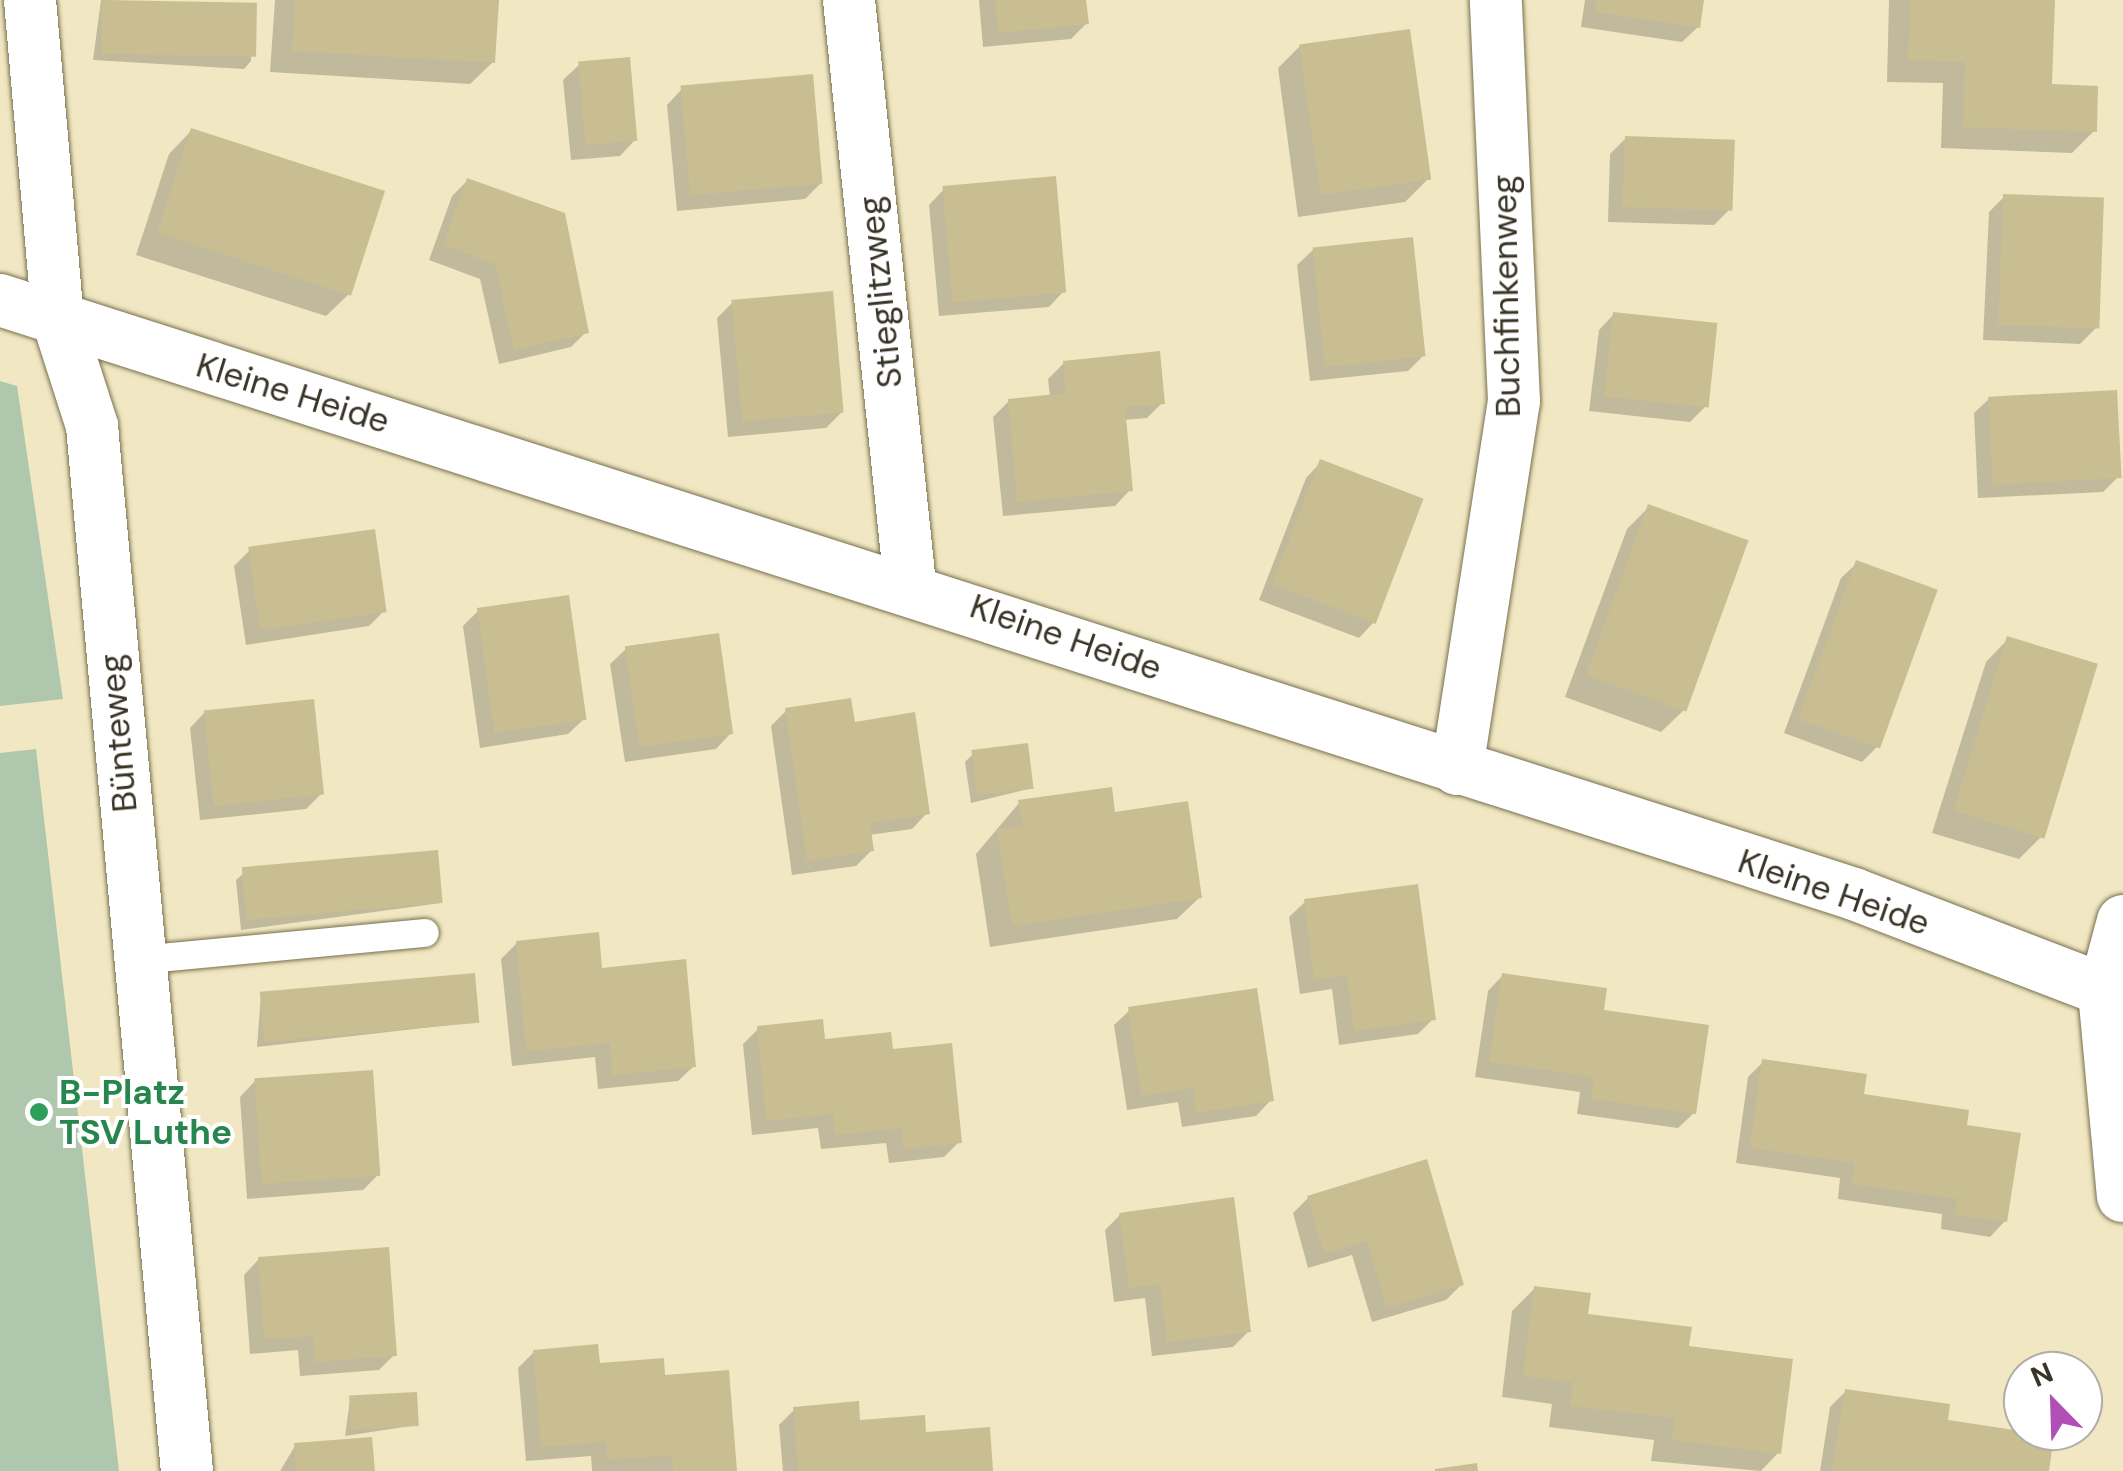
<!DOCTYPE html>
<html>
<head>
<meta charset="utf-8">
<style>
	body { margin:0 }
	#map { position:relative; width:2123px; height:1471px; overflow:hidden; background:#f1e8c3; font-family:"DM Sans",sans-serif }
	div>[style] { position:absolute }
	[style*='--x'] { left:calc(var(--x)*1px); top:calc(var(--y)*1px); width:calc(var(--w)*1px); rotate:calc(var(--a)*1deg) }
	.green>* { inset:0; background:#afc7ac }
	.shadow>* { inset:0; background:#0003 }
	.building>* { inset:0; background:#c9be92; transform-origin:0 0 }
	.roads { filter:drop-shadow(0 0 2px #786f4e) drop-shadow(0 0 2px #786f4e) }
	.lane>* { height:28px; margin:-14px; padding:0 14px; transform-origin:14px; border-radius:14px; background:#fff }
	.street>* { height:52px; margin:-26px; padding:0 26px; transform-origin:26px; border-radius:26px; background:#fff }
	.dots>* { width:28px; height:28px; translate:-50% -50%; box-sizing:border-box; border:5px solid #fff; border-radius:50% }
	span { translate:-50% -50%; white-space:nowrap; text-align:center; line-height:1.15; -webkit-text-stroke:8px #fff; paint-order:stroke }
	.street-label { font-size:35px; color:#383426 }
	.leisure-label { font-size:35px; color:#27864d; font-weight:700 }
	.left { translate:0 -50%; text-align:left }
	.north { position:absolute; left:2003px; top:1351px; width:100px; height:100px; box-sizing:border-box; background:#fff; border:2px solid #afaea8; border-radius:50%; rotate:337deg; font-size:28px; font-weight:700; line-height:40px; text-align:center; color:#383426 }
	.north::after { content:''; display:block; margin:auto; width:35px; height:45px; background:#b14fb6; clip-path:polygon(50% 0,100% 100%,50% 72%,0 100%) }
</style>
</head>
<body>
<div id="map">
	<div class="green">
		<div style="clip-path:polygon(0 381px,17px 386px,63px 699px,0 706px)"></div>
		<div style="clip-path:polygon(36px 749px,119px 1471px,0 1471px,0 753px)"></div>
	</div>
	<div class="shadow">
		<div style="clip-path:polygon(101px 0,254px 6px,251px 61px,244px 69px,93px 60px)"></div>
		<div style="clip-path:polygon(275px 0,496px 0,493px 62px,470px 84px,270px 72px)"></div>
		<div style="clip-path:polygon(979px 0,1084px 0,1086px 24px,1071px 39px,983px 47px)"></div>
		<div style="clip-path:polygon(1585px 0,1701px 0,1698px 27px,1682px 42px,1581px 27px)"></div>
		<div style="clip-path:polygon(1889px 0,2052px 0,2049px 87px,2094px 131px,2072px 153px,1941px 148px,1943px 83px,1887px 82px)"></div>
		<div style="clip-path:polygon(1300px 46px,1428px 179px,1405px 202px,1298px 217px,1278px 68px)"></div>
		<div style="clip-path:polygon(579px 65px,635px 140px,620px 156px,571px 160px,563px 80px)"></div>
		<div style="clip-path:polygon(682px 89px,821px 183px,805px 199px,677px 211px,667px 105px)"></div>
		<div style="clip-path:polygon(191px 131px,349px 294px,326px 316px,136px 255px,169px 154px)"></div>
		<div style="clip-path:polygon(1626px 138px,1729px 210px,1714px 225px,1608px 222px,1610px 154px)"></div>
		<div style="clip-path:polygon(468px 180px,586px 332px,571px 347px,499px 364px,480px 279px,429px 260px,452px 196px)"></div>
		<div style="clip-path:polygon(944px 189px,1064px 291px,1049px 307px,939px 316px,929px 205px)"></div>
		<div style="clip-path:polygon(2004px 197px,2096px 328px,2080px 344px,1983px 340px,1989px 212px)"></div>
		<div style="clip-path:polygon(1313px 250px,1424px 355px,1408px 371px,1310px 381px,1297px 265px)"></div>
		<div style="clip-path:polygon(732px 303px,842px 412px,826px 428px,728px 437px,717px 318px)"></div>
		<div style="clip-path:polygon(1614px 314px,1705px 407px,1690px 422px,1589px 411px,1599px 330px)"></div>
		<div style="clip-path:polygon(1064px 363px,1162px 403px,1147px 418px,1123px 420px,1130px 490px,1115px 506px,1003px 516px,993px 417px,1009px 401px,1050px 397px,1048px 379px)"></div>
		<div style="clip-path:polygon(1990px 398px,2118px 477px,2103px 492px,1978px 498px,1974px 413px)"></div>
		<div style="clip-path:polygon(1321px 462px,1374px 622px,1359px 638px,1259px 600px,1306px 478px)"></div>
		<div style="clip-path:polygon(1649px 507px,1684px 710px,1661px 732px,1565px 697px,1627px 529px)"></div>
		<div style="clip-path:polygon(250px 550px,384px 611px,369px 626px,246px 645px,234px 566px)"></div>
		<div style="clip-path:polygon(1857px 563px,1877px 747px,1862px 762px,1784px 733px,1841px 578px)"></div>
		<div style="clip-path:polygon(478px 611px,584px 719px,568px 734px,480px 748px,463px 626px)"></div>
		<div style="clip-path:polygon(2008px 639px,2041px 837px,2019px 859px,1932px 833px,1986px 662px)"></div>
		<div style="clip-path:polygon(626px 649px,731px 733px,716px 749px,625px 762px,610px 664px)"></div>
		<div style="clip-path:polygon(787px 710px,853px 725px,927px 813px,912px 829px,869px 835px,872px 850px,856px 866px,792px 875px,771px 726px)"></div>
		<div style="clip-path:polygon(205px 712px,322px 793px,306px 809px,200px 820px,190px 728px)"></div>
		<div style="clip-path:polygon(973px 754px,1032px 788px,971px 803px,965px 762px)"></div>
		<div style="clip-path:polygon(1019px 803px,1113px 814px,1200px 897px,1177px 919px,990px 947px,976px 854px)"></div>
		<div style="clip-path:polygon(244px 873px,441px 903px,241px 930px,236px 880px)"></div>
		<div style="clip-path:polygon(1305px 902px,1433px 1019px,1418px 1034px,1339px 1045px,1332px 989px,1300px 994px,1289px 917px)"></div>
		<div style="clip-path:polygon(517px 943px,600px 971px,694px 1066px,678px 1081px,598px 1089px,595px 1057px,512px 1066px,501px 959px)"></div>
		<div style="clip-path:polygon(1503px 975px,1601px 1012px,1694px 1113px,1678px 1128px,1577px 1114px,1580px 1092px,1475px 1077px,1488px 991px)"></div>
		<div style="clip-path:polygon(261px 994px,476px 1022px,257px 1047px)"></div>
		<div style="clip-path:polygon(1130px 1010px,1271px 1100px,1256px 1116px,1182px 1127px,1178px 1102px,1127px 1110px,1114px 1025px)"></div>
		<div style="clip-path:polygon(758px 1029px,823px 1041px,959px 1142px,944px 1157px,889px 1163px,886px 1143px,821px 1149px,818px 1128px,752px 1135px,743px 1044px)"></div>
		<div style="clip-path:polygon(1763px 1062px,1965px 1127px,2005px 1221px,1990px 1237px,1941px 1229px,1942px 1214px,1838px 1199px,1840px 1178px,1736px 1163px,1748px 1077px)"></div>
		<div style="clip-path:polygon(255px 1081px,378px 1175px,363px 1190px,247px 1199px,240px 1097px)"></div>
		<div style="clip-path:polygon(1308px 1198px,1461px 1285px,1446px 1300px,1372px 1322px,1352px 1255px,1308px 1268px,1293px 1213px)"></div>
		<div style="clip-path:polygon(1120px 1215px,1249px 1331px,1233px 1347px,1152px 1356px,1145px 1298px,1114px 1302px,1105px 1230px)"></div>
		<div style="clip-path:polygon(259px 1259px,394px 1355px,379px 1370px,300px 1376px,298px 1350px,250px 1354px,244px 1275px)"></div>
		<div style="clip-path:polygon(1535px 1288px,1585px 1316px,1687px 1348px,1779px 1452px,1761px 1471px,1651px 1461px,1654px 1440px,1549px 1427px,1552px 1404px,1502px 1397px,1512px 1311px)"></div>
		<div style="clip-path:polygon(534px 1352px,663px 1378px,735px 1471px,592px 1471px,591px 1456px,526px 1461px,518px 1368px)"></div>
		<div style="clip-path:polygon(1846px 1391px,1945px 1422px,2046px 1471px,1820px 1471px,1830px 1407px)"></div>
		<div style="clip-path:polygon(350px 1400px,417px 1425px,345px 1436px)"></div>
		<div style="clip-path:polygon(795px 1409px,924px 1435px,991px 1471px,783px 1471px,779px 1425px)"></div>
		<div style="clip-path:polygon(295px 1446px,372px 1471px,280px 1471px)"></div>
	</div>
	<div class="building">
		<div style="left:102px;top:0;width:155px;height:54px;rotate:1deg"></div>
		<div style="clip-path:polygon(295px 0,499px 0,495px 63px,292px 51px)"></div>
		<div style="clip-path:polygon(995px 0,1086px 0,1089px 24px,998px 33px)"></div>
		<div style="clip-path:polygon(1597px 0,1704px 0,1700px 28px,1595px 12px)"></div>
		<div style="clip-path:polygon(1910px 0,2055px 0,2052px 84px,2098px 86px,2097px 132px,1963px 127px,1965px 62px,1908px 60px)"></div>
		<div style="left:1410px;top:29px;width:152px;height:112px;rotate:82deg"></div>
		<div style="left:630px;top:57px;width:84px;height:52px;rotate:85deg"></div>
		<div style="left:813px;top:74px;width:110px;height:133px;rotate:85deg"></div>
		<div style="left:191px;top:128px;width:204px;height:110px;rotate:18deg"></div>
		<div style="left:1625px;top:136px;width:110px;height:71px;rotate:2deg"></div>
		<div style="left:1056px;top:176px;width:117px;height:114px;rotate:85deg"></div>
		<div style="clip-path:polygon(467px 178px,565px 213px,589px 333px,514px 350px,495px 264px,443px 245px)"></div>
		<div style="left:2003px;top:194px;width:101px;height:131px;rotate:2deg"></div>
		<div style="left:1413px;top:237px;width:120px;height:101px;rotate:84deg"></div>
		<div style="left:833px;top:291px;width:122px;height:102px;rotate:85deg"></div>
		<div style="left:1613px;top:312px;width:105px;height:85px;rotate:6deg"></div>
		<div style="clip-path:polygon(1160px 351px,1165px 404px,1125px 407px,1133px 491px,1017px 502px,1008px 399px,1065px 393px,1063px 361px)"></div>
		<div style="left:2117px;top:390px;width:88px;height:129px;rotate:87deg"></div>
		<div style="left:1320px;top:459px;width:111px;height:134px;rotate:21deg"></div>
		<div style="left:1648px;top:504px;width:107px;height:182px;rotate:20deg"></div>
		<div style="left:375px;top:529px;width:84px;height:128px;rotate:82deg"></div>
		<div style="left:1856px;top:560px;width:87px;height:169px;rotate:20deg"></div>
		<div style="left:569px;top:595px;width:126px;height:93px;rotate:82deg"></div>
		<div style="left:719px;top:633px;width:102px;height:95px;rotate:82deg"></div>
		<div style="left:2007px;top:636px;width:95px;height:183px;rotate:17deg"></div>
		<div style="clip-path:polygon(851px 698px,855px 722px,915px 712px,930px 814px,870px 823px,874px 851px,807px 861px,785px 708px)"></div>
		<div style="left:314px;top:699px;width:96px;height:111px;rotate:84deg"></div>
		<div style="left:1028px;top:743px;width:46px;height:57px;rotate:83deg"></div>
		<div style="clip-path:polygon(1112px 787px,1115px 812px,1188px 801px,1202px 898px,1012px 926px,997px 829px,1022px 826px,1018px 800px)"></div>
		<div style="left:438px;top:850px;width:53px;height:197px;rotate:85deg"></div>
		<div style="clip-path:polygon(1418px 884px,1436px 1020px,1354px 1031px,1347px 975px,1314px 980px,1304px 899px)"></div>
		<div style="clip-path:polygon(599px 932px,602px 968px,686px 959px,696px 1067px,613px 1075px,610px 1043px,526px 1051px,516px 941px)"></div>
		<div style="left:475px;top:973px;width:50px;height:216px;rotate:85deg"></div>
		<div style="clip-path:polygon(1502px 973px,1607px 988px,1604px 1010px,1709px 1025px,1696px 1114px,1591px 1099px,1594px 1077px,1489px 1062px)"></div>
		<div style="clip-path:polygon(1257px 988px,1274px 1101px,1196px 1113px,1193px 1088px,1141px 1096px,1128px 1007px)"></div>
		<div style="clip-path:polygon(823px 1019px,825px 1039px,891px 1032px,893px 1049px,952px 1043px,962px 1143px,903px 1149px,901px 1128px,835px 1135px,833px 1114px,766px 1121px,757px 1026px)"></div>
		<div style="clip-path:polygon(1762px 1059px,1867px 1074px,1864px 1094px,1969px 1110px,1967px 1125px,2021px 1133px,2007px 1222px,1955px 1215px,1957px 1199px,1852px 1184px,1854px 1163px,1750px 1148px)"></div>
		<div style="left:373px;top:1070px;width:106px;height:119px;rotate:86deg"></div>
		<div style="clip-path:polygon(1427px 1159px,1464px 1285px,1387px 1308px,1367px 1241px,1324px 1254px,1307px 1196px)"></div>
		<div style="clip-path:polygon(1234px 1197px,1251px 1332px,1167px 1342px,1160px 1284px,1129px 1288px,1119px 1213px)"></div>
		<div style="clip-path:polygon(389px 1247px,397px 1356px,315px 1362px,313px 1336px,264px 1339px,258px 1257px)"></div>
		<div style="clip-path:polygon(1534px 1286px,1591px 1293px,1588px 1314px,1692px 1327px,1689px 1346px,1793px 1359px,1781px 1454px,1672px 1440px,1675px 1418px,1570px 1406px,1573px 1382px,1523px 1376px)"></div>
		<div style="clip-path:polygon(598px 1344px,600px 1363px,664px 1358px,665px 1375px,729px 1370px,737px 1471px,673px 1471px,672px 1455px,607px 1460px,606px 1442px,541px 1447px,533px 1350px)"></div>
		<div style="clip-path:polygon(1845px 1389px,1950px 1404px,1948px 1420px,2054px 1436px,2049px 1471px,1832px 1471px)"></div>
		<div style="left:417px;top:1392px;width:34px;height:68px;rotate:87deg"></div>
		<div style="clip-path:polygon(859px 1401px,860px 1420px,925px 1415px,926px 1432px,990px 1427px,993px 1471px,798px 1471px,793px 1407px)"></div>
		<div style="clip-path:polygon(372px 1437px,375px 1471px,296px 1471px,294px 1443px)"></div>
		<div style="clip-path:polygon(1477px 1463px,1478px 1471px,1435px 1471px,1435px 1469px)"></div>
	</div>
	<div class="roads">
		<div class="lane">
			<div style="--x:138;--y:960;--w:288;--a:-5.4"></div>
		</div>
		<div class="street">
			<div style="--x:30;--y:0;--w:321;--a:85"></div>
			<div style="--x:58;--y:320;--w:111;--a:72.2"></div>
			<div style="--x:92;--y:426;--w:1049;--a:84.81"></div>
			<div style="--x:849;--y:0;--w:587;--a:84.04"></div>
			<div style="--x:0;--y:300;--w:1947;--a:17.76"></div>
			<div style="--x:1854;--y:894;--w:288;--a:21"></div>
			<div style="--x:1457;--y:769;--w:372;--a:-81.2"></div>
			<div style="--x:1514;--y:401;--w:401;--a:-92.6"></div>
			<div style="--x:2123;--y:921;--w:73;--a:105"></div>
			<div style="--x:2104;--y:992;--w:205;--a:84.7"></div>
		</div>
	</div>
	<div class="dots">
		<div style="left:39px;top:1112px;background:#2e9e5b"></div>
	</div>
	<div class="street-label">
		<span style="left:880px;top:292px;rotate:-96deg">Stieglitzweg</span>
		<span style="left:1506px;top:296px;rotate:-91deg">Buchfinkenweg</span>
		<span style="left:293px;top:393px;rotate:17deg">Kleine Heide</span>
		<span style="left:1066px;top:637px;rotate:19deg">Kleine Heide</span>
		<span style="left:118px;top:733px;rotate:-95deg">Bünteweg</span>
		<span style="left:1834px;top:892px;rotate:19deg">Kleine Heide</span>
	</div>
	<div class="leisure-label">
		<span class="left" style="left:59px;top:1112px">B-Platz<br>TSV Luthe</span>
	</div>
	<div class="north">N</div>
</div>
</body>
</html>
